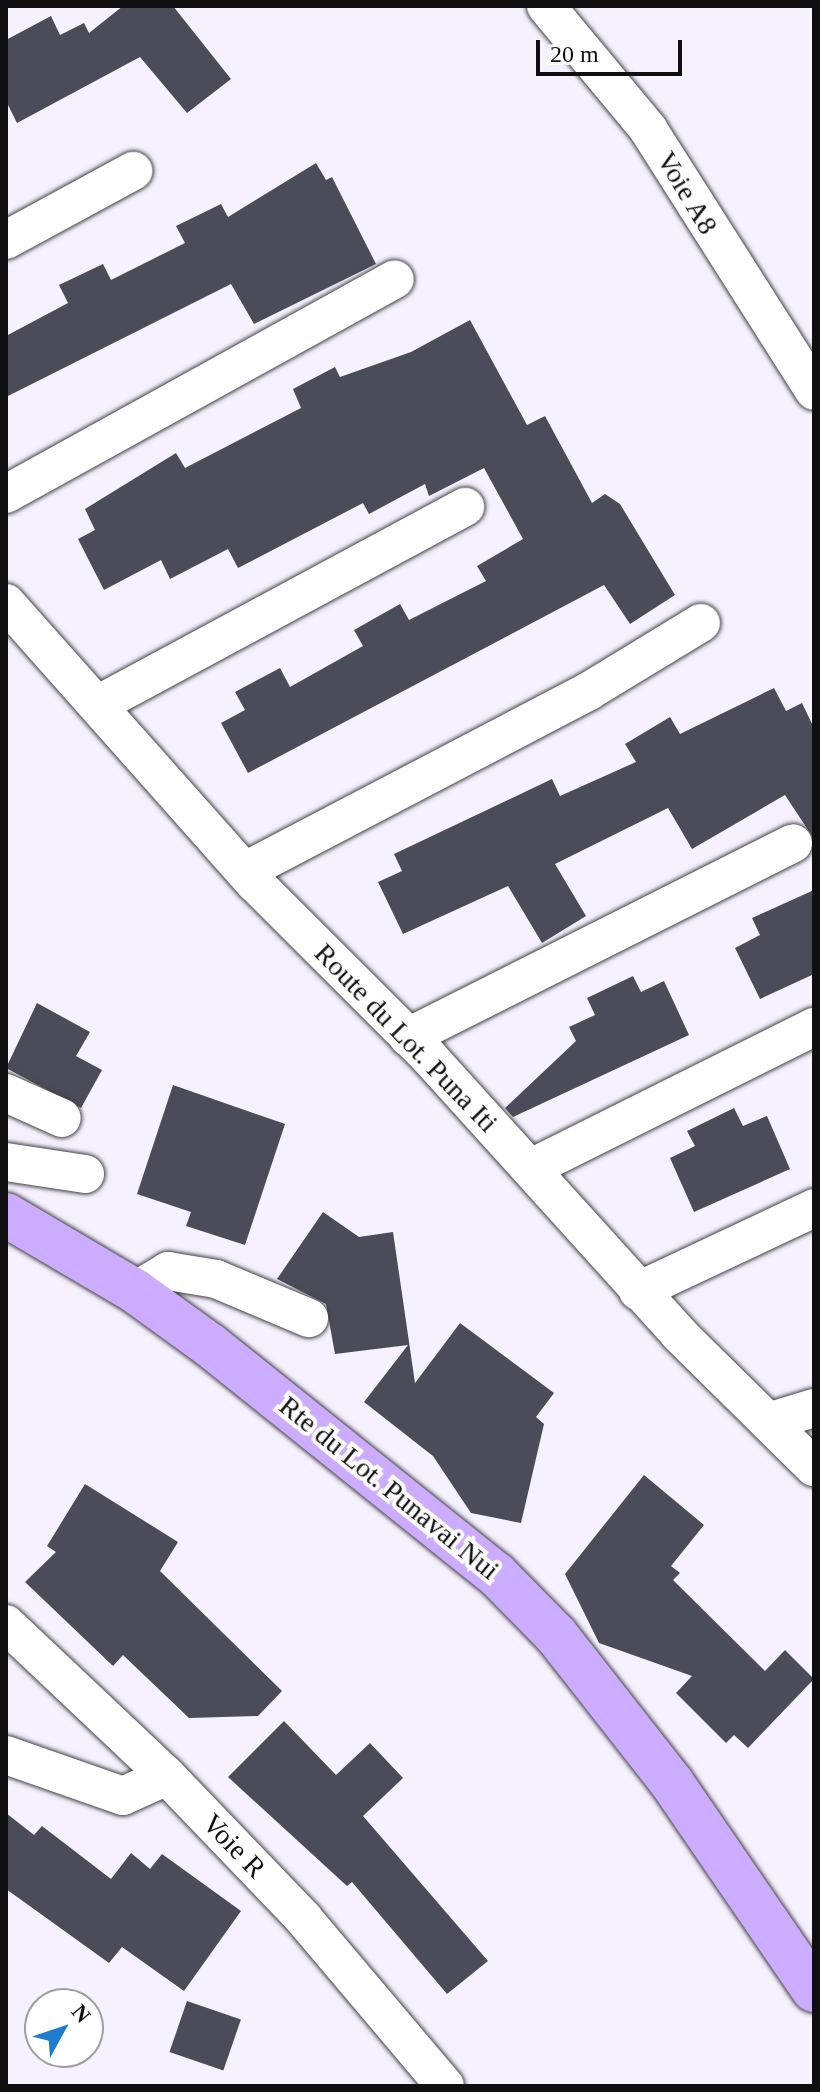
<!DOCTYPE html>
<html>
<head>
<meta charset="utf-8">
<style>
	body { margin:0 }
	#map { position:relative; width:820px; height:2092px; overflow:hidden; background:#f5f1ff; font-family:Georgia,serif }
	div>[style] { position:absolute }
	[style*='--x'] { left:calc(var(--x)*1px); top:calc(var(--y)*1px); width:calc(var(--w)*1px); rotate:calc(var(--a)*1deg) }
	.building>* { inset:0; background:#4a4c59; transform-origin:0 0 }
	.roads { filter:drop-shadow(0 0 2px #424242) drop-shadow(0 0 2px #424242) }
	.minor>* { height:38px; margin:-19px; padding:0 19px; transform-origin:19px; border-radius:19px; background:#fff }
	.secondary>* { height:44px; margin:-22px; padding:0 22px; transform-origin:22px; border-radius:22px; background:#cbacff }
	span { translate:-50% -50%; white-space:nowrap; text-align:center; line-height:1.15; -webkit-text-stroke:8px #fff; paint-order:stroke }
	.street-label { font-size:28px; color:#0f0f0f }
	.frame { position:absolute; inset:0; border:8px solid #0f0f0f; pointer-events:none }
	.north { position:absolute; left:24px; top:1988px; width:80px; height:80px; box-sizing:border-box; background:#fff; border:2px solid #9f9f9f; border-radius:50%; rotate:50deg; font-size:22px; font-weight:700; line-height:32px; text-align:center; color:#0f0f0f }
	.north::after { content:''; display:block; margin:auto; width:28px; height:36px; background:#1b7dcb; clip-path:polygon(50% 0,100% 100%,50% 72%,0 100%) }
	.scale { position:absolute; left:536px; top:40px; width:146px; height:36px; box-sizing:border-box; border:4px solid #0f0f0f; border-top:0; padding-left:10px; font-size:24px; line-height:28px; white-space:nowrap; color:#0f0f0f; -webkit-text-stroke:6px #fff; paint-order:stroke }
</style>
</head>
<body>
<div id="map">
	<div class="building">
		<div style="clip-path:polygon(123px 6px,173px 6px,231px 79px,187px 113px,140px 57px,17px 123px,6px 101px,6px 40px,51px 16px,60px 35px,84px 23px,89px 33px)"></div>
		<div style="clip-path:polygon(316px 163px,326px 180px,332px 177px,376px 264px,254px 324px,231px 284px,6px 397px,6px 336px,68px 303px,59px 285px,103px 264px,111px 280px,185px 243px,176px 226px,221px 204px,228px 217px)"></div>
		<div style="clip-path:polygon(470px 320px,527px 425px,545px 416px,592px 503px,605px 494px,620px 504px,675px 595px,630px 624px,604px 585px,248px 773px,221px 723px,245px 710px,235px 692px,280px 668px,290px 687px,363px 646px,354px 630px,400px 604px,409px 620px,486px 581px,477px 566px,523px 539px,484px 468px,429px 496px,425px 484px,369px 514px,363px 503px,238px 568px,228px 549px,170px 579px,161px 560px,104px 590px,78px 539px,95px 530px,85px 509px,176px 453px,185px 468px,301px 408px,293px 389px,335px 367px,340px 377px,411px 352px)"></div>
		<div style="clip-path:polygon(774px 688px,786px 711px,802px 703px,814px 728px,814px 839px,785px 795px,692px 849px,668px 808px,555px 864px,586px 916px,542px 943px,508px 886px,403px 934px,378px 882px,402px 871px,394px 854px,552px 779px,560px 796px,636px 762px,625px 744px,670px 717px,680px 734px)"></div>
		<div style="clip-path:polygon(814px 890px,814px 974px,760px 999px,735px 948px,760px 935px,752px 918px)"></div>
		<div style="clip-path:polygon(633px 976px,641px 992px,664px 981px,689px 1035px,513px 1117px,505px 1108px,576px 1041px,569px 1027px,595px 1015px,587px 998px)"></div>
		<div style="clip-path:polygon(37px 1003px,90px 1032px,76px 1056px,102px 1070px,81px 1108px,6px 1068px)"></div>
		<div style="clip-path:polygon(173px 1085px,285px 1124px,245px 1245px,186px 1226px,191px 1212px,137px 1194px)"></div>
		<div style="clip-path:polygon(734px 1108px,743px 1126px,767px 1116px,790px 1169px,694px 1212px,670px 1158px,695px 1146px,687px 1131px)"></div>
		<div style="clip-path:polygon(323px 1212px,359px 1237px,393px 1232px,415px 1383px,460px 1323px,554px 1393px,536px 1417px,544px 1424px,521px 1523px,471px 1513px,433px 1456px,364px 1402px,408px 1345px,335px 1354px,326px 1304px,277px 1279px)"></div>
		<div style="clip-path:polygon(644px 1475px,704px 1525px,671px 1566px,680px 1573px,673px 1580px,765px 1671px,785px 1650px,814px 1679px,748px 1748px,734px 1735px,726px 1743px,676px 1693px,692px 1676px,599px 1643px,565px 1574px)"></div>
		<div style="clip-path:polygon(85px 1484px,178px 1542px,160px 1571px,282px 1691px,258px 1716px,189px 1718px,123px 1655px,113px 1666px,25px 1582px,56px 1552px,47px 1546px)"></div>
		<div style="clip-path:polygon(284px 1721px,336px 1775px,370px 1743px,403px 1778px,363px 1816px,488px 1961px,447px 1994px,352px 1882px,347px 1886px,228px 1777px)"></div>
		<div style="clip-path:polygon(6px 1813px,34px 1835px,42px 1826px,111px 1879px,131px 1853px,150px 1869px,162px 1854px,241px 1911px,184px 1991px,122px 1947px,109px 1963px,6px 1889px)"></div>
		<div style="left:187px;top:2001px;width:57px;height:54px;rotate:19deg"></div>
	</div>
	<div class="roads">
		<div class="minor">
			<div style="--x:546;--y:6;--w:160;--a:50.3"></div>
			<div style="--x:648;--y:129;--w:310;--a:57.6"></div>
			<div style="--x:6;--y:240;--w:145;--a:-28.5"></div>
			<div style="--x:6;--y:494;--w:444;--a:-28.9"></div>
			<div style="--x:6;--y:603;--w:375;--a:48.4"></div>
			<div style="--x:255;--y:883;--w:246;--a:45"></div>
			<div style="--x:429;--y:1057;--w:373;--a:47.9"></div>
			<div style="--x:679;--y:1334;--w:190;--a:44.6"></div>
			<div style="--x:99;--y:704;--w:416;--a:-28.3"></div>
			<div style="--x:245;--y:871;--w:388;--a:-27.6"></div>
			<div style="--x:589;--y:691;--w:131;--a:-31.3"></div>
			<div style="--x:408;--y:1037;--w:431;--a:-26.7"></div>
			<div style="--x:6;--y:1093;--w:61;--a:24.1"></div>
			<div style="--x:6;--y:1162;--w:80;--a:8.6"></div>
			<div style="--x:531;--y:1168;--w:316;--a:-26.5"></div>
			<div style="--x:135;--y:1291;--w:39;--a:-31"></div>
			<div style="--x:168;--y:1271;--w:49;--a:9.5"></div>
			<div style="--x:216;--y:1279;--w:101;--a:22.8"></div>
			<div style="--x:638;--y:1291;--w:195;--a:-25.2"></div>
			<div style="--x:768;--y:1422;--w:48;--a:-16.9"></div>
			<div style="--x:6;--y:1624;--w:221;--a:43.4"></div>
			<div style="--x:167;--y:1776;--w:197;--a:46.2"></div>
			<div style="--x:303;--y:1918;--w:220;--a:49.8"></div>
			<div style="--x:6;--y:1755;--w:124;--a:19.3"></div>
			<div style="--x:123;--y:1796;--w:48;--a:-24.4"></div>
		</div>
		<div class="secondary">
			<div style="--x:6;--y:1215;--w:150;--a:30.5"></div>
			<div style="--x:135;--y:1291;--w:94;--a:35.9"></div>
			<div style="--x:211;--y:1346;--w:365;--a:38.7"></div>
			<div style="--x:496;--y:1574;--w:86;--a:45.5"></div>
			<div style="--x:556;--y:1635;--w:188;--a:51.9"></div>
			<div style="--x:672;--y:1783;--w:251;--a:55.6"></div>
		</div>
	</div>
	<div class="street-label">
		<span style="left:687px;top:193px;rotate:59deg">Voie A8</span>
		<span style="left:406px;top:1038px;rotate:46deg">Route du Lot. Puna Iti</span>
		<span style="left:389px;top:1488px;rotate:39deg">Rte du Lot. Punavai Nui</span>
		<span style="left:234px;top:1846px;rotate:46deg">Voie R</span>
	</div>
	<div class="frame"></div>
	<div class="north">N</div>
	<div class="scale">20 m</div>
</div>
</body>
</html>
